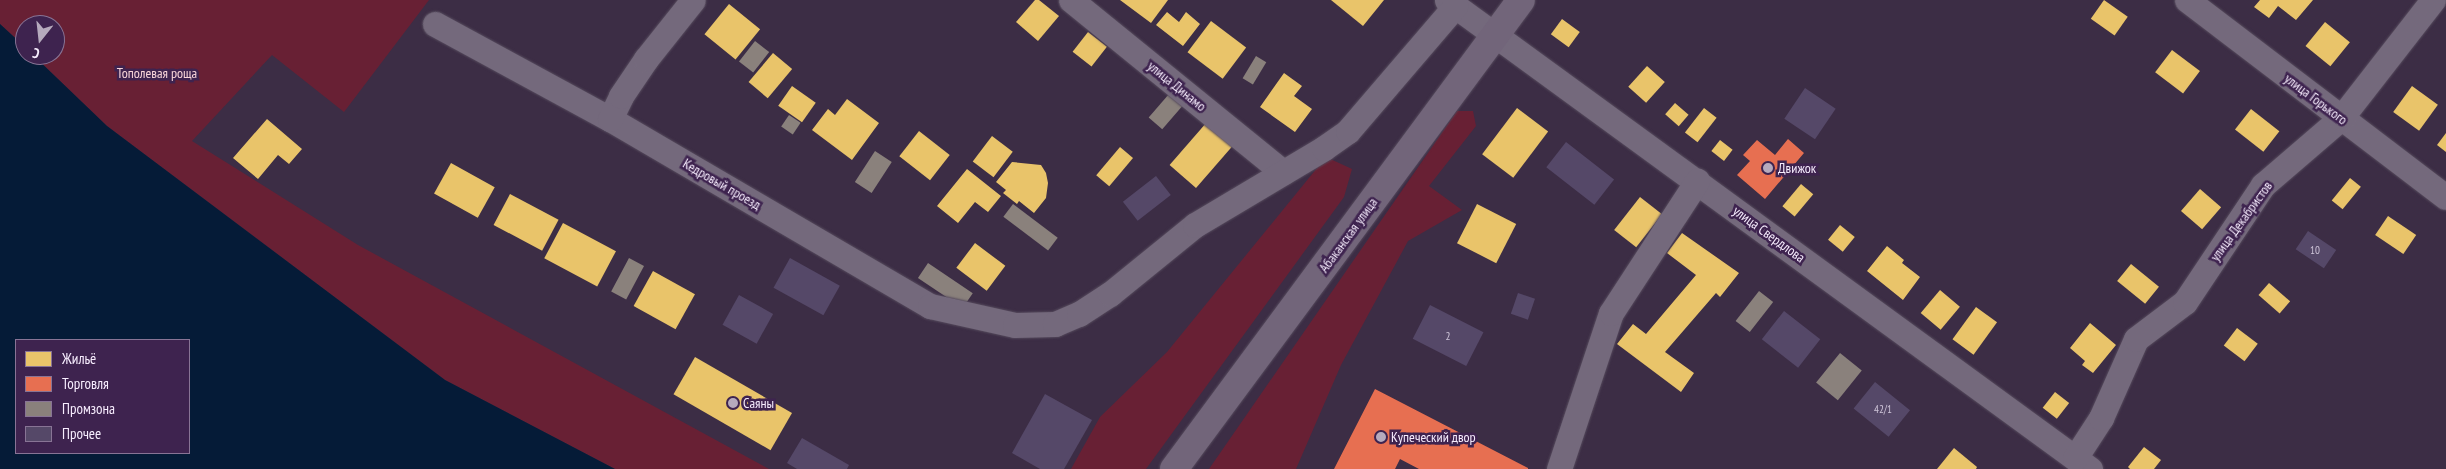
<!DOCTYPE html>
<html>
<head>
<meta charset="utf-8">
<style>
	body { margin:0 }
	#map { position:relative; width:2446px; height:469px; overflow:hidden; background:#3c2d45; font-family:"PT Sans Narrow",sans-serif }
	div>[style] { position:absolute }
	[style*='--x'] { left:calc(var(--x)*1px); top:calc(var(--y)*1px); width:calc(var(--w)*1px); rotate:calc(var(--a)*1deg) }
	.green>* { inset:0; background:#682034 }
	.water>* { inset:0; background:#051b37 }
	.homes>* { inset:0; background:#e9c46a; transform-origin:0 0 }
	.shops>* { inset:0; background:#e76f51 }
	.industry>* { inset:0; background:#8a817c; transform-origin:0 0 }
	.building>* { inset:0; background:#554868; transform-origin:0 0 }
	.roads { filter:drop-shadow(0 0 1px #554a5c) drop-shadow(0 0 1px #554a5c) }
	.minor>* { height:25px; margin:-12.5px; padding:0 12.5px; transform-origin:12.5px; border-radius:12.5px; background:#74697c }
	.major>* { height:28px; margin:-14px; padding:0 14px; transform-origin:14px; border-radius:14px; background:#72657a }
	.dots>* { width:14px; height:14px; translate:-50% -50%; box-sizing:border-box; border:2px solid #3e234f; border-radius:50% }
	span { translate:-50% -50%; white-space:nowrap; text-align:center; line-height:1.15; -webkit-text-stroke:5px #3e234f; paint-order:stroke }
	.number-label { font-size:11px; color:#cec4d8 }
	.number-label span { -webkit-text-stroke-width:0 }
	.park-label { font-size:14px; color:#f8d5d9 }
	.street-label { font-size:14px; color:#f7edfe }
	.poi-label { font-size:14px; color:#f7edfe }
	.left { translate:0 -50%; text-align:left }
	.legend { position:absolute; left:15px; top:339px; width:175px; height:115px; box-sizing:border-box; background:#3e234f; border:1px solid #887495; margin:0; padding:6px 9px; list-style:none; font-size:15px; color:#f7edfe }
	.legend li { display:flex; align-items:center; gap:10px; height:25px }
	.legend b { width:25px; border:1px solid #887495 }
	.north { position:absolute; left:15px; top:15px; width:50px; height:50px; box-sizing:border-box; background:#3e234f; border:1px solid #887495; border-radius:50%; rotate:196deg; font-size:14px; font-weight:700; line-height:20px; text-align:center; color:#f7edfe }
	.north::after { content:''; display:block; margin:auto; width:18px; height:22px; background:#b6aabd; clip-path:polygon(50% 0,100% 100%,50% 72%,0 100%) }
</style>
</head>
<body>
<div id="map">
	<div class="green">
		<div style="clip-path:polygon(0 0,429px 0,344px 112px,272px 55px,192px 141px,358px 245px,769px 469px,615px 469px,445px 380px,107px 126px,33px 55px,55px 55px,55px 25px,25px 25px,25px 47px,0 24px)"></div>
		<div style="clip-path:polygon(1457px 111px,1473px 111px,1476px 126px,1429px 186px,1462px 210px,1408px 241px,1341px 365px,1296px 469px,1209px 469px)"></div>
		<div style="clip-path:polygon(1326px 157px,1352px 169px,1344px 197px,1146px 469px,1071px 469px,1100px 417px,1167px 352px)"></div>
	</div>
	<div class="water">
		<div style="clip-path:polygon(evenodd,0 24px,25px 47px,25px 55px,33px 55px,107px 126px,445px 380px,615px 469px,0 469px,0 24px,16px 340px,189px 340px,189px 453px,16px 453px,16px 340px)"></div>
	</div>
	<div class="homes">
		<div style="clip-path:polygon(1035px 0,1039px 0,1059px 16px,1038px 41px,1016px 22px)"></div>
		<div style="clip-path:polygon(1120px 0,1168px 0,1151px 23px)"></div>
		<div style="clip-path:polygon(1331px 0,1384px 0,1363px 26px)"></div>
		<div style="left:2104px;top:0;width:29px;height:23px;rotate:35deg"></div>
		<div style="clip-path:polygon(2260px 0,2313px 0,2296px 20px,2278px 6px,2269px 18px,2254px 7px)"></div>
		<div style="left:729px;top:4px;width:40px;height:39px;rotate:39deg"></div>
		<div style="clip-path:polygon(1167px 12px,1179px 22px,1186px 12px,1200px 24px,1183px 46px,1156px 25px)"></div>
		<div style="left:1562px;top:19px;width:22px;height:19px;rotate:36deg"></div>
		<div style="left:1211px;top:21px;width:44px;height:39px;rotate:37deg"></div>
		<div style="left:2325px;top:22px;width:32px;height:31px;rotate:39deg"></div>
		<div style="left:1088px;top:32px;width:24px;height:25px;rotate:38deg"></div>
		<div style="left:2172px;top:50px;width:35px;height:28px;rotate:37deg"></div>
		<div style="left:773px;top:53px;width:25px;height:38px;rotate:40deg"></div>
		<div style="left:1647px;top:66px;width:24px;height:28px;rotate:42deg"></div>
		<div style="clip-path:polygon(1284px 73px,1302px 86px,1294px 96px,1312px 109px,1295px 132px,1260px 107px)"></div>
		<div style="left:792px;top:86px;width:29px;height:24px;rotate:35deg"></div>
		<div style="left:2412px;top:86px;width:32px;height:32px;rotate:36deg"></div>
		<div style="clip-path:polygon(847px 99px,879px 123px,852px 160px,812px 130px,828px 109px,835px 115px)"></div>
		<div style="left:1675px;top:103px;width:18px;height:15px;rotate:41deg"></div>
		<div style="left:1517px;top:108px;width:39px;height:58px;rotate:37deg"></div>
		<div style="left:1704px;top:108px;width:16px;height:31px;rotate:38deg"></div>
		<div style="left:2251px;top:109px;width:36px;height:26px;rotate:38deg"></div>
		<div style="clip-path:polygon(267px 119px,302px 149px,289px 164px,278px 155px,258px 179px,233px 158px)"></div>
		<div style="left:1207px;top:122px;width:35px;height:57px;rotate:41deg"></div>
		<div style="left:919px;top:131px;width:39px;height:32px;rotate:38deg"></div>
		<div style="clip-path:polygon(2446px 133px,2446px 152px,2437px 145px)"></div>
		<div style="left:992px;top:136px;width:26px;height:32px;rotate:37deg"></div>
		<div style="left:1720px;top:140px;width:16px;height:14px;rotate:38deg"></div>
		<div style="left:1120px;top:147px;width:17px;height:37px;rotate:40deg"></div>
		<div style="clip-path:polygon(1012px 162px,1041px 165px,1046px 173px,1048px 183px,1046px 198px,1034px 213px,1019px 201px,1017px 204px,1003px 193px,1006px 190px,996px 182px)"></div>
		<div style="left:451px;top:163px;width:50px;height:35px;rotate:29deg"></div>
		<div style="clip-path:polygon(967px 169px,1001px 196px,988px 212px,975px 202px,958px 223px,937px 206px)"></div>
		<div style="left:2350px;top:178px;width:14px;height:29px;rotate:39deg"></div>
		<div style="left:1801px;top:184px;width:16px;height:29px;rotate:40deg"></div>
		<div style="left:2200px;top:189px;width:28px;height:29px;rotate:41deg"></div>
		<div style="left:510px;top:194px;width:55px;height:35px;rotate:28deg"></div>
		<div style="left:1640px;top:197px;width:28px;height:42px;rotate:38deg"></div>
		<div style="left:1477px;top:204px;width:44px;height:44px;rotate:27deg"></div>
		<div style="left:2388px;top:216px;width:34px;height:23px;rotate:34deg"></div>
		<div style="left:563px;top:223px;width:60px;height:40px;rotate:28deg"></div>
		<div style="left:1840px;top:225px;width:19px;height:19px;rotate:39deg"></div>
		<div style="clip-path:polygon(1682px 233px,1739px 273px,1720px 297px,1716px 293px,1665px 352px,1694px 373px,1681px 392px,1617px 344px,1633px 324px,1646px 334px,1696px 275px,1667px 253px)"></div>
		<div style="left:975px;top:243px;width:38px;height:31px;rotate:37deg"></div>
		<div style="clip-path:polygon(1887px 246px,1904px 260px,1902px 263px,1920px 277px,1903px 300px,1867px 271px)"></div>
		<div style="left:2131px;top:264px;width:36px;height:22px;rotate:39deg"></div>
		<div style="left:653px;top:271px;width:48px;height:40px;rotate:29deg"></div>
		<div style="left:2269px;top:283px;width:28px;height:16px;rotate:41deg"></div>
		<div style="left:1940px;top:290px;width:26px;height:30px;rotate:40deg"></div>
		<div style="left:1976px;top:307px;width:26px;height:40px;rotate:36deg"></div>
		<div style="clip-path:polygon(2090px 323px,2116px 345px,2093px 373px,2082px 365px,2085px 361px,2070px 348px)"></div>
		<div style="left:2237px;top:328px;width:26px;height:22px;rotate:37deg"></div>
		<div style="left:695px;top:357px;width:112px;height:43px;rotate:30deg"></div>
		<div style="left:2055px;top:392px;width:18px;height:20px;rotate:38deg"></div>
		<div style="clip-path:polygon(2144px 447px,2161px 460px,2154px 469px,2130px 469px,2128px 467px)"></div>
		<div style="clip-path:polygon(1954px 448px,1977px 467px,1976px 469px,1937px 469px)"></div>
	</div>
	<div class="shops">
		<div style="clip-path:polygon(1788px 139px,1804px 153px,1765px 199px,1737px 175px,1750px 161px,1743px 155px,1757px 140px,1775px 155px)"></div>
		<div style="clip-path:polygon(1375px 389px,1528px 468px,1528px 469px,1419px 469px,1400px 459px,1395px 469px,1334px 469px)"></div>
	</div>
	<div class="industry">
		<div style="left:755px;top:41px;width:18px;height:26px;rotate:38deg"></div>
		<div style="left:1256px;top:56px;width:12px;height:26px;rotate:31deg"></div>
		<div style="left:1169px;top:94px;width:18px;height:31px;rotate:41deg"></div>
		<div style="left:789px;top:115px;width:14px;height:14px;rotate:34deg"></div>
		<div style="left:875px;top:151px;width:20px;height:37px;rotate:33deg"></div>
		<div style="left:1013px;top:204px;width:56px;height:16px;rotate:37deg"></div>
		<div style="left:629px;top:258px;width:17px;height:38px;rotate:28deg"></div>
		<div style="left:928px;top:263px;width:54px;height:18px;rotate:34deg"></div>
		<div style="left:1759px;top:291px;width:18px;height:38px;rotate:38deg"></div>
		<div style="left:1840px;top:353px;width:28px;height:38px;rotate:39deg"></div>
	</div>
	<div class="building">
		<div style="left:1805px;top:88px;width:37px;height:37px;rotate:34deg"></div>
		<div style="left:1566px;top:142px;width:61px;height:32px;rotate:38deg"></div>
		<div style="left:1156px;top:176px;width:24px;height:42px;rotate:52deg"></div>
		<div style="left:2308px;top:231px;width:34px;height:22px;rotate:34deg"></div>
		<div style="left:790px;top:258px;width:57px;height:34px;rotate:29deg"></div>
		<div style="left:1518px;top:293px;width:18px;height:22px;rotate:19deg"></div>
		<div style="left:739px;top:295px;width:39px;height:34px;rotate:29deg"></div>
		<div style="left:1430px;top:305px;width:60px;height:38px;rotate:27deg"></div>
		<div style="left:1784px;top:311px;width:46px;height:36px;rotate:38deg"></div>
		<div style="left:1875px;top:382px;width:45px;height:34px;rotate:39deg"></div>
		<div style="clip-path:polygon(1045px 394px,1092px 420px,1064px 469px,1040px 469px,1012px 453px)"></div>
		<div style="clip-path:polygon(802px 438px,849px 465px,847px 469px,797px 469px,787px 463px)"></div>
	</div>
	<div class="roads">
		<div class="minor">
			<div style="--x:1071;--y:0;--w:273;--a:39.1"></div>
			<div style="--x:1447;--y:0;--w:796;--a:36.11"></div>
			<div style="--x:2187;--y:0;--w:325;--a:37.3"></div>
			<div style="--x:435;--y:24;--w:199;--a:28.5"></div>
			<div style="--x:610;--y:119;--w:371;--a:30.3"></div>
			<div style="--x:930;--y:306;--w:87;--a:12.6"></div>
			<div style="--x:1015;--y:325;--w:40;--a:-1.4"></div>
			<div style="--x:1055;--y:324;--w:26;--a:-23"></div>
			<div style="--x:1079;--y:314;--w:37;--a:-33"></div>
			<div style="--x:1110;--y:294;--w:109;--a:-39.1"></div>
			<div style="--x:1195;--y:225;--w:150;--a:-30.8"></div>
			<div style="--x:1324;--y:148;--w:29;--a:-35"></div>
			<div style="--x:1348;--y:131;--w:165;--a:-49.4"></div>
			<div style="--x:610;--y:119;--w:25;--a:-64"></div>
			<div style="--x:621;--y:96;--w:45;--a:-56"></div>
			<div style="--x:646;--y:59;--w:75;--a:-51.5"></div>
			<div style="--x:2075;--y:458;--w:48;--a:-57"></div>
			<div style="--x:2101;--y:418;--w:86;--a:-66.1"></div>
			<div style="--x:2136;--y:339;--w:61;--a:-37.1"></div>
			<div style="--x:2185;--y:302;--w:141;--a:-56.3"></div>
			<div style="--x:2263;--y:185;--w:103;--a:-40.7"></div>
			<div style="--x:2341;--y:118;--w:150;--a:-52.1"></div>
			<div style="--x:1559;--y:469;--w:164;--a:-71.6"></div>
			<div style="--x:1611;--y:313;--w:158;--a:-56.9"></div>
		</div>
		<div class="major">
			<div style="--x:1174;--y:469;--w:583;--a:-53.5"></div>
		</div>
	</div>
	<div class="dots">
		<div style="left:1768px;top:168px;background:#b6aabd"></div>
		<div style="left:733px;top:403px;background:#b6aabd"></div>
		<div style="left:1381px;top:437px;background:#b6aabd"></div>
	</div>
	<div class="number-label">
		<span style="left:2315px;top:250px">10</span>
		<span style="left:1448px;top:336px">2</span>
		<span style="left:1883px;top:409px">42/1</span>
	</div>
	<div class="park-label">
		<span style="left:157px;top:73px">Тополевая роща</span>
	</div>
	<div class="street-label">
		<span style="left:1177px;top:86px;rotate:39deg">улица Динамо</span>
		<span style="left:2316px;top:99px;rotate:37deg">улица Горького</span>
		<span style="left:722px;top:184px;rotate:30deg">Кедровый проезд</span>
		<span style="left:2241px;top:221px;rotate:-54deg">улица Декабристов</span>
		<span style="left:1769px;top:234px;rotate:36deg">улица Свердлова</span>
		<span style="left:1348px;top:235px;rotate:-54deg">Абаканская улица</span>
	</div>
	<div class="poi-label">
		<span class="left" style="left:1778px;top:168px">Движок</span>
		<span class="left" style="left:743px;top:403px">Саяны</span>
		<span class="left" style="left:1391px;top:437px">Купеческий двор</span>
	</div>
	<ul class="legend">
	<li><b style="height:14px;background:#e9c46a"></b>Жильё</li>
	<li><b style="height:14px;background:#e76f51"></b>Торговля</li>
	<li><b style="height:14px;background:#8a817c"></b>Промзона</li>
	<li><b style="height:14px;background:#554868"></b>Прочее</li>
	</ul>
	<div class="north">С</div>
</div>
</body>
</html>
